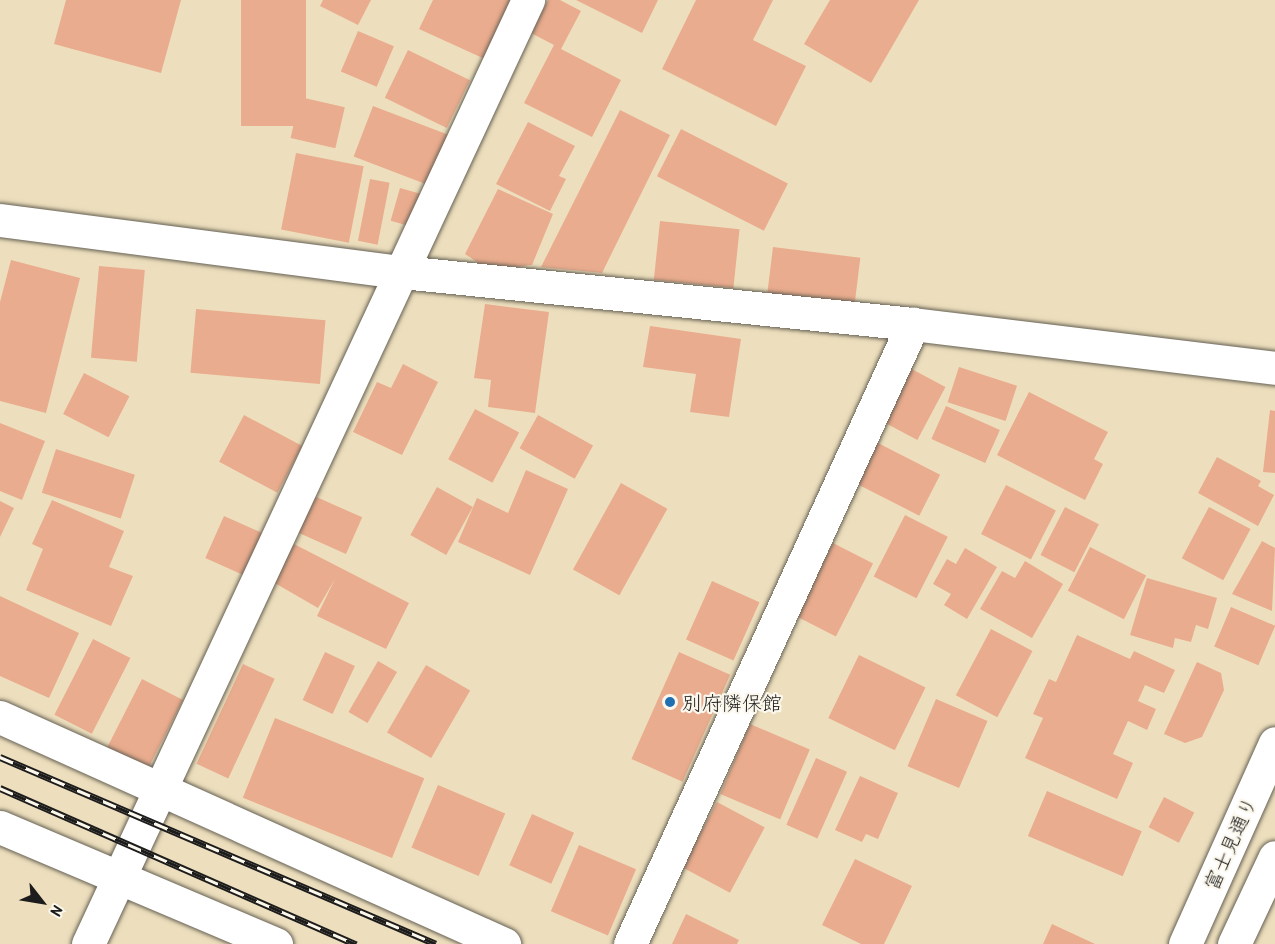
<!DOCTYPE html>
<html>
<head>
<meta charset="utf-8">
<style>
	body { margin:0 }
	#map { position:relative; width:1275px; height:944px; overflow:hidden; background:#eddfbd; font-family:"Patrick Hand","Klee One",sans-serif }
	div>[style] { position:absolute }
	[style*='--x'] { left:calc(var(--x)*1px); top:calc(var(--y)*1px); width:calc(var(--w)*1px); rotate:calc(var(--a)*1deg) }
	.building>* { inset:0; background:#eaac8e; transform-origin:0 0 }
	.roads { filter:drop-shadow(0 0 2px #656054) drop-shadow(0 0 2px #656054) }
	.minor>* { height:33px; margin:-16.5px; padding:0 16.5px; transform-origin:16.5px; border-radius:16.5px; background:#fff }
	.rail>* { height:7px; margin-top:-3.5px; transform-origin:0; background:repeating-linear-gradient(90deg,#fbf7ec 0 14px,#1c1c1c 0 28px); box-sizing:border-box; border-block:2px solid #1c1c1c }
	.dots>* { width:16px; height:16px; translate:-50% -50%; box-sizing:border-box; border:3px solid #fbf7ec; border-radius:50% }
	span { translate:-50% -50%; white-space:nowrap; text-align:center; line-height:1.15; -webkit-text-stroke:4.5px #fbf7ec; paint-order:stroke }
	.poi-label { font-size:20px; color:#1c1c1c }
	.left { translate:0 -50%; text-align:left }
	.street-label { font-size:20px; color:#1c1c1c }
	.north { position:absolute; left:12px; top:872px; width:60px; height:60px; -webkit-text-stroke:4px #fbf7ec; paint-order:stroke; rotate:121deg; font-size:16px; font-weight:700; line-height:24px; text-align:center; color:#1c1c1c }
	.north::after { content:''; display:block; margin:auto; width:21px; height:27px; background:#1c1c1c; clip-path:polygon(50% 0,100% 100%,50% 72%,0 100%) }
</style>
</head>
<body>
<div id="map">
	<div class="building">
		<div style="clip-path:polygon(66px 0,181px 0,161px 73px,54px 44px)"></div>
		<div style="left:241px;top:0;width:65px;height:126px"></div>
		<div style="clip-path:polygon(323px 0,371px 0,358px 25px,320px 6px)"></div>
		<div style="clip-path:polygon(433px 0,514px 0,487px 60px,419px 29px)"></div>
		<div style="clip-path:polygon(548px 0,560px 0,581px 11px,561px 49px,621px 80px,592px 137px,524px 103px,554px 45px,531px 33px)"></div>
		<div style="clip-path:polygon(576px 0,658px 0,642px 33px)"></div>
		<div style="clip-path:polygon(696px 0,773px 0,753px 40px,806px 66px,776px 126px,662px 69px)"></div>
		<div style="clip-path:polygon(830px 0,919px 0,871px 83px,804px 44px)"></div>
		<div style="left:358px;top:31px;width:39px;height:44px;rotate:23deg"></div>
		<div style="left:408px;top:50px;width:69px;height:53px;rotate:26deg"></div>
		<div style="left:300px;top:97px;width:46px;height:42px;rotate:13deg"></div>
		<div style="left:373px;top:106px;width:84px;height:54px;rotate:21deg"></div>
		<div style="clip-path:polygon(620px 110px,670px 135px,602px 273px,541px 267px)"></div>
		<div style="clip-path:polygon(528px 122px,575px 146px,559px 176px,566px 179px,550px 211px,496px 184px)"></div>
		<div style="left:681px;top:129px;width:120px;height:53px;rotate:27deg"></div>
		<div style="left:296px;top:153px;width:69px;height:78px;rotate:11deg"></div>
		<div style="left:370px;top:179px;width:20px;height:63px;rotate:11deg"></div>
		<div style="left:400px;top:188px;width:22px;height:34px;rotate:16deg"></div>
		<div style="clip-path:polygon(498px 189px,553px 214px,532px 265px,489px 270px,465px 254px)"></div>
		<div style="left:660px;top:221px;width:80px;height:59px;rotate:6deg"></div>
		<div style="left:773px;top:247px;width:88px;height:53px;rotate:7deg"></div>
		<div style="clip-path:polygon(11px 260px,80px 278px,46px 413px,0 401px,0 302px)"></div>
		<div style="left:99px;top:266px;width:46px;height:92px;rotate:5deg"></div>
		<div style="clip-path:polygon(485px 304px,549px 312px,535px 413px,488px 407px,491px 380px,474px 378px)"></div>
		<div style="left:196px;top:309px;width:130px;height:64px;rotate:5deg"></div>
		<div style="clip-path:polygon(650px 326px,741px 339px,729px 417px,690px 412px,696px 374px,643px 367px)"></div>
		<div style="clip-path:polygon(403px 364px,438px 382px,402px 455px,353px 432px,377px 382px,391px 388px)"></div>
		<div style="left:904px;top:365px;width:47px;height:60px;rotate:28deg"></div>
		<div style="left:959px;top:367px;width:61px;height:37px;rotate:18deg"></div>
		<div style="left:84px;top:373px;width:51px;height:46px;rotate:27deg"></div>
		<div style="clip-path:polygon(1029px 392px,1108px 432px,1094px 459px,1103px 464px,1085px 500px,997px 455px)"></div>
		<div style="left:946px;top:406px;width:59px;height:36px;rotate:24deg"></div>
		<div style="left:475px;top:409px;width:50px;height:57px;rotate:28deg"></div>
		<div style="clip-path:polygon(1270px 410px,1275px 411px,1275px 473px,1263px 472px)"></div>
		<div style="left:244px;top:415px;width:66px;height:53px;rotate:28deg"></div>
		<div style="left:538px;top:415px;width:63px;height:38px;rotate:29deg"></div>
		<div style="clip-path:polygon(0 423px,45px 441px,22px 500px,0 491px)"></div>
		<div style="left:876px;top:442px;width:72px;height:46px;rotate:27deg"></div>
		<div style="left:56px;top:449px;width:83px;height:46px;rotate:18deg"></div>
		<div style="clip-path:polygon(1217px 457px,1261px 481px,1258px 486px,1274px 495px,1258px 526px,1198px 493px)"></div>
		<div style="clip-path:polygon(526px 470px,568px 489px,530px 575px,458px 542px,477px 498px,508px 513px)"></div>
		<div style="left:621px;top:483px;width:53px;height:99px;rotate:29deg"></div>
		<div style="left:1006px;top:485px;width:56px;height:55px;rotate:27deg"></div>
		<div style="left:437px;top:487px;width:41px;height:55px;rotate:29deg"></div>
		<div style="left:312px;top:495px;width:55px;height:40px;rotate:24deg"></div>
		<div style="clip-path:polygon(52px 500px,124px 531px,109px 567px,133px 576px,111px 626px,26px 590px,43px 549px,32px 544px)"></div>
		<div style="clip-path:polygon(0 501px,14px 508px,0 537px)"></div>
		<div style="left:1065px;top:507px;width:38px;height:54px;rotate:27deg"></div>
		<div style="left:1209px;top:507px;width:47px;height:58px;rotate:28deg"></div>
		<div style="left:905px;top:515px;width:48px;height:69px;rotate:27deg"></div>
		<div style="left:224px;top:516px;width:44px;height:46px;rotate:24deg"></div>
		<div style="clip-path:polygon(1262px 541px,1275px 548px,1272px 611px,1232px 594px)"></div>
		<div style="left:833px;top:543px;width:45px;height:82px;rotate:27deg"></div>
		<div style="clip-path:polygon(294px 544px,409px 603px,386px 649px,317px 616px,335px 579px,318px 608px,273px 582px)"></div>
		<div style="left:1090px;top:547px;width:63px;height:49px;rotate:27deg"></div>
		<div style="clip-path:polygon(965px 548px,997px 567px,967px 619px,944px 605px,951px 594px,933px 584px,947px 559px,956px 564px)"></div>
		<div style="clip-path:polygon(1025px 561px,1063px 584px,1032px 638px,980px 609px,1002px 571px,1015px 578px)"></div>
		<div style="clip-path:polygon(1147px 578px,1217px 598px,1208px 629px,1196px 625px,1191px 642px,1175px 638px,1173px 648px,1130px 635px)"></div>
		<div style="left:712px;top:581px;width:52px;height:64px;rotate:24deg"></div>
		<div style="clip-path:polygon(0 596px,79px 633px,49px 698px,0 676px)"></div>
		<div style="left:1231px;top:607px;width:48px;height:43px;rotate:23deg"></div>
		<div style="left:991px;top:629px;width:47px;height:75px;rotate:28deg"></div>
		<div style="clip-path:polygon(1077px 635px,1130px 659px,1134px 651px,1175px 670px,1164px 693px,1145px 685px,1138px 701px,1156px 709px,1147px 730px,1128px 721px,1113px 754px,1133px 763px,1117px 799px,1025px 758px,1043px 718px,1033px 714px,1049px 679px,1056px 682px)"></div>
		<div style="left:93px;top:639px;width:42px;height:85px;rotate:27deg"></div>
		<div style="left:325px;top:652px;width:33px;height:53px;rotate:25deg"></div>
		<div style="left:679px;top:652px;width:56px;height:117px;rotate:24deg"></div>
		<div style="left:859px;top:655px;width:74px;height:70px;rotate:26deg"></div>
		<div style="left:378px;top:661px;width:22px;height:59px;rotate:30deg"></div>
		<div style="clip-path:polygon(1197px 662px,1221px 673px,1224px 690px,1202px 737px,1185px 743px,1164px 734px)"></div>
		<div style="left:243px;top:664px;width:35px;height:110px;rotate:25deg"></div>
		<div style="left:426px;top:665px;width:51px;height:78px;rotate:30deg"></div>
		<div style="left:142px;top:679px;width:46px;height:85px;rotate:27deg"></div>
		<div style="left:936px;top:699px;width:56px;height:73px;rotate:23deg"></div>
		<div style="left:275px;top:718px;width:161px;height:86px;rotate:22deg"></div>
		<div style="left:750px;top:724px;width:65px;height:76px;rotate:23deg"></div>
		<div style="left:816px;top:758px;width:34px;height:73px;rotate:24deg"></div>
		<div style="clip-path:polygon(860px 776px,898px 793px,878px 839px,866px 834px,862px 842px,835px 830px)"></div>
		<div style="left:438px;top:785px;width:73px;height:68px;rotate:23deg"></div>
		<div style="left:1047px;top:791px;width:103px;height:49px;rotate:23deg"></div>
		<div style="left:1164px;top:797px;width:34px;height:34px;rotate:27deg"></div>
		<div style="left:717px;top:802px;width:54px;height:74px;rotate:28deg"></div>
		<div style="left:532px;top:814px;width:46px;height:56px;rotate:24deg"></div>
		<div style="left:579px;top:845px;width:62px;height:72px;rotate:23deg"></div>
		<div style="clip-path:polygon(855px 859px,912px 886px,884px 944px,861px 944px,822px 925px)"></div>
		<div style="clip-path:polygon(686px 914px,739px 940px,737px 944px,672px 944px)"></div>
		<div style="clip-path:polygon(1052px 924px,1095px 944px,1043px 944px)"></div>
	</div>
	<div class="roads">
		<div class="minor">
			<div style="--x:0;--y:220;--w:405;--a:7.4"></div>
			<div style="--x:402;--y:272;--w:514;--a:5.81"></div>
			<div style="--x:913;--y:324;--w:365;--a:6.9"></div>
			<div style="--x:0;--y:717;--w:553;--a:24.25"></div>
			<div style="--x:0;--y:827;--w:300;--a:23"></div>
			<div style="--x:88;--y:944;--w:1042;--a:-65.01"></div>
			<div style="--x:630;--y:944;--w:682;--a:-65.47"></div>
			<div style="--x:1185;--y:944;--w:220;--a:-65.9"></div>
			<div style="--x:1234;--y:944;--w:96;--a:-64.8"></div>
		</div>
	</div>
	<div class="rail">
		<div style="--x:0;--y:757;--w:474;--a:23.2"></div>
		<div style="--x:0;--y:788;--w:389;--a:23.7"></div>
	</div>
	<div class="dots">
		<div style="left:670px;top:702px;background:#1f6fb2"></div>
	</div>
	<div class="poi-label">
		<span class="left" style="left:682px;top:702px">別府隣保館</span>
	</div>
	<div class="street-label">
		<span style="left:1230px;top:843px;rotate:-66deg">富士見通り</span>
	</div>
	<div class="north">N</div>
</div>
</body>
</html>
